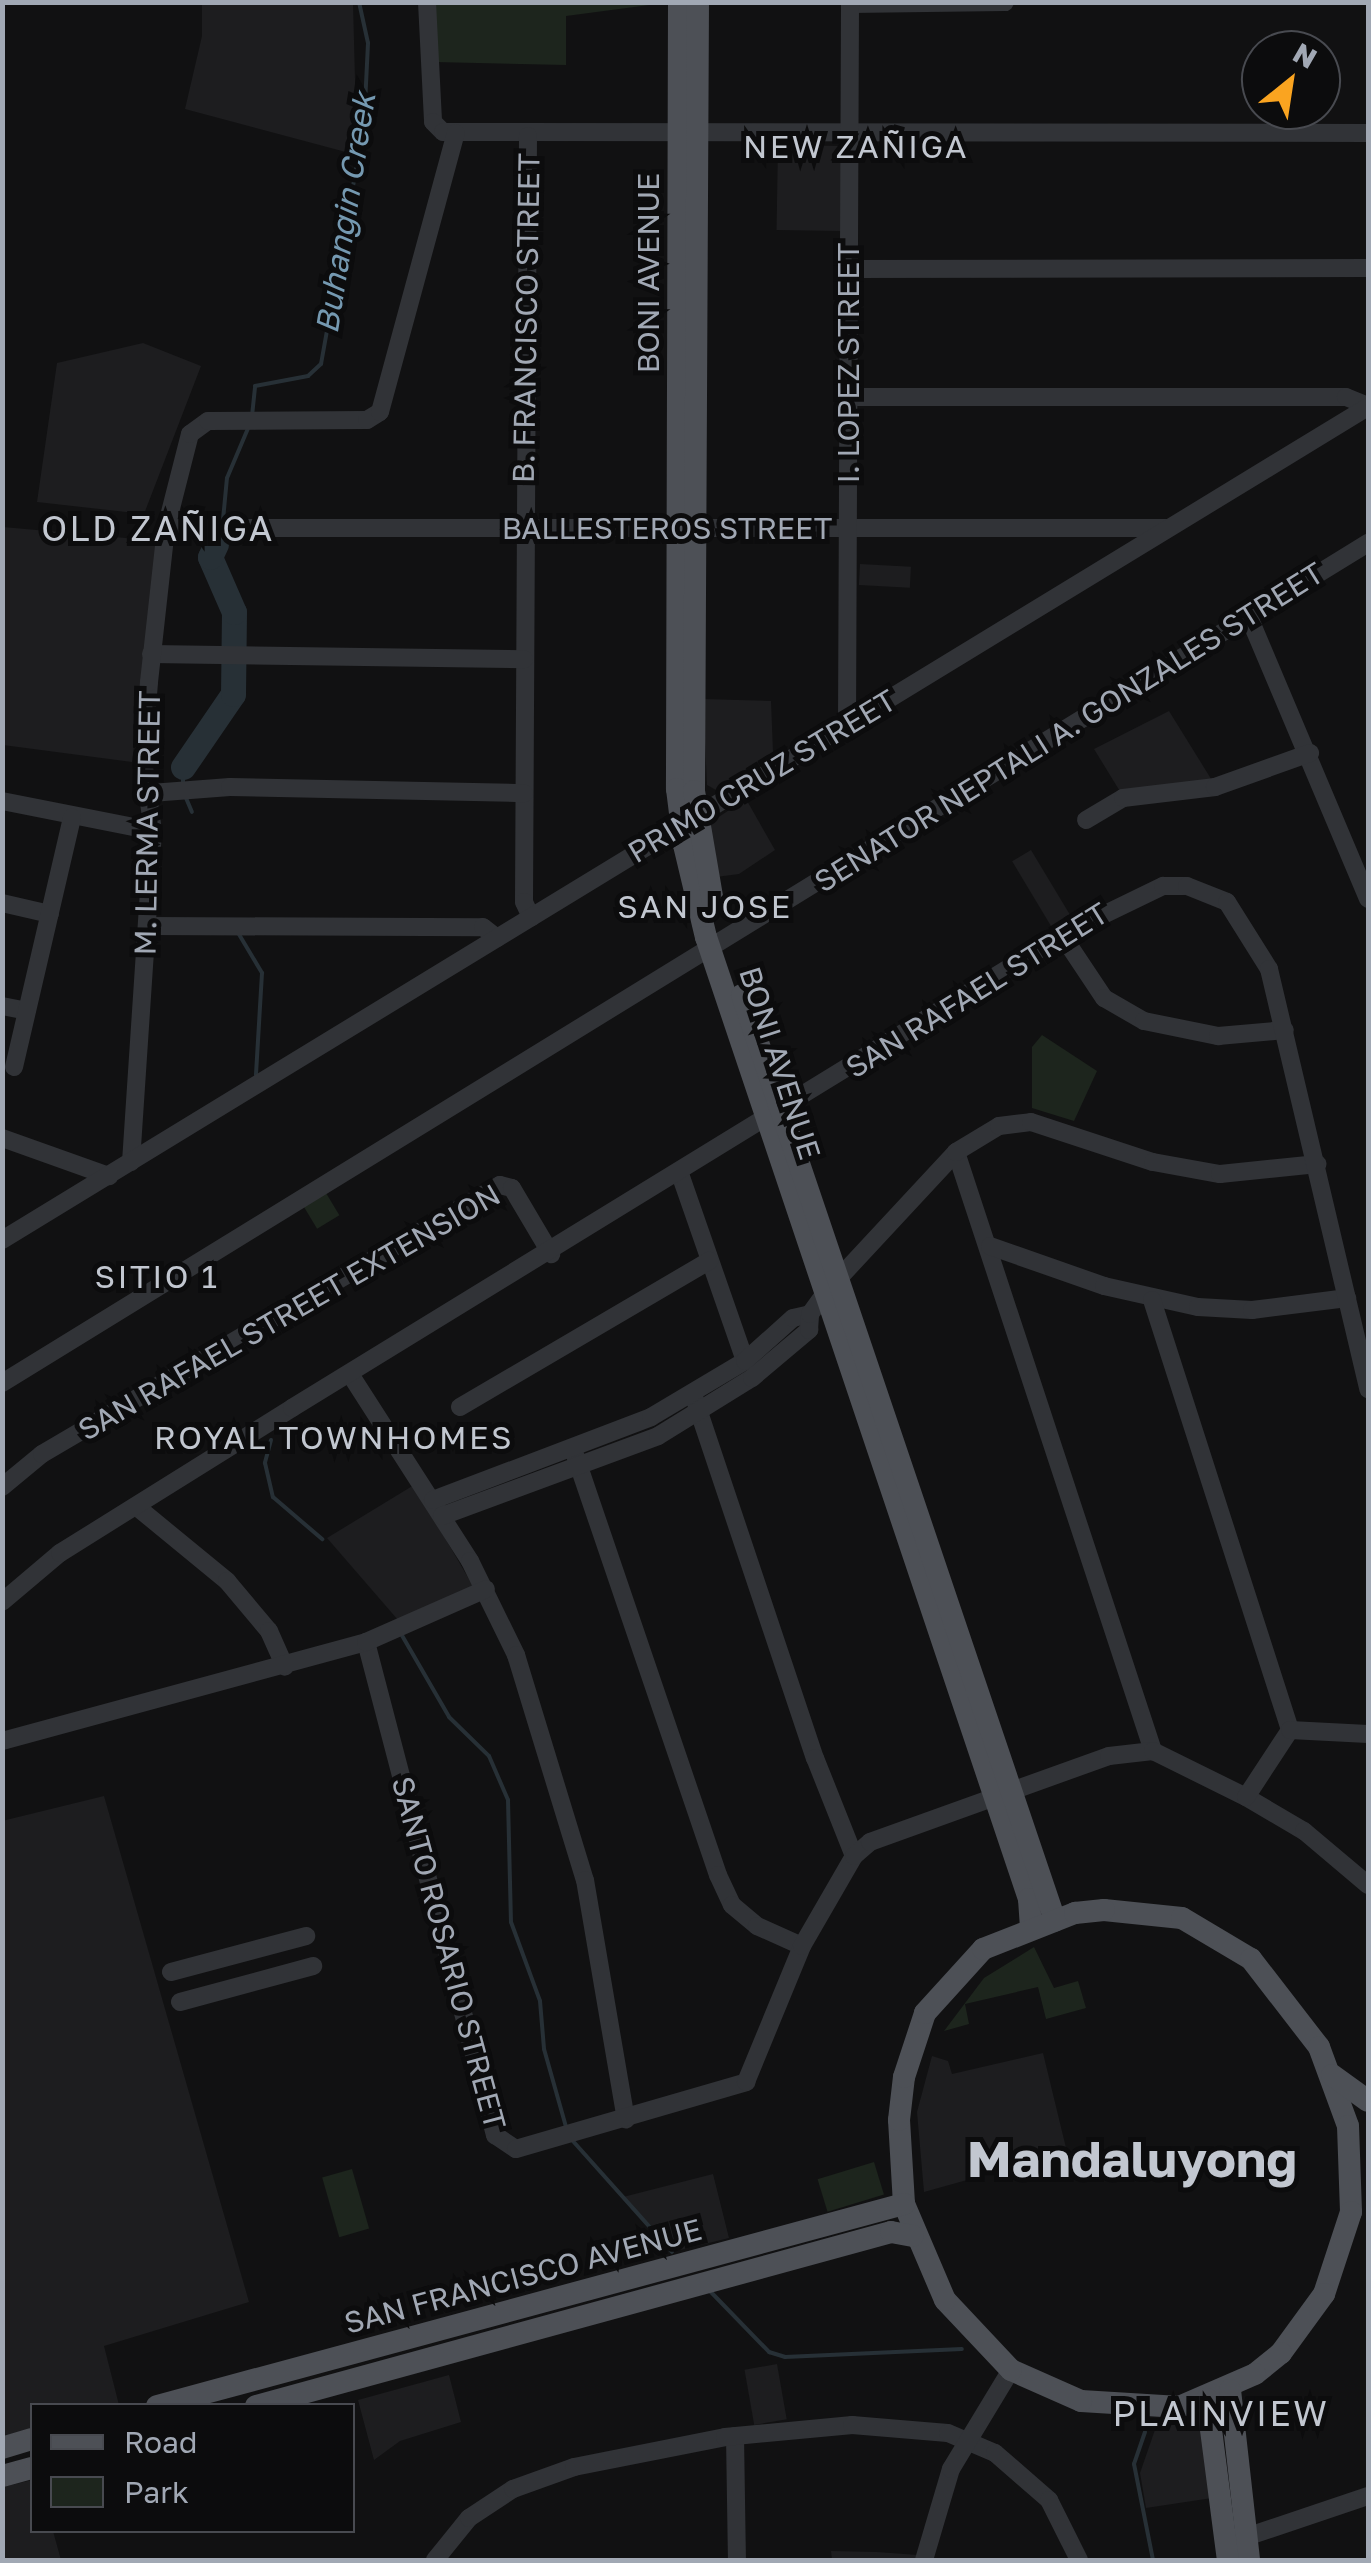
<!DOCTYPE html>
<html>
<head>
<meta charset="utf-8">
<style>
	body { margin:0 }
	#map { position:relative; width:1371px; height:2563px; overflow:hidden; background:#111112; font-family:"Golos Text",sans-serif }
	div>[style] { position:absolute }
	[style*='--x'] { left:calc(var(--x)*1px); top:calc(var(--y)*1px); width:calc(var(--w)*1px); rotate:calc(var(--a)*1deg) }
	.built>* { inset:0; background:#1d1d1f; transform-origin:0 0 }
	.green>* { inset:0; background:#1d251d; transform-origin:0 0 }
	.stream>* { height:4px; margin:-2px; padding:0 2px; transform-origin:2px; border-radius:2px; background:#273036 }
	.river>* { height:25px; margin:-12.5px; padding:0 12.5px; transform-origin:12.5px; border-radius:12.5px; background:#273036 }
	.minor>* { height:18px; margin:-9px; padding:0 9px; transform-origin:9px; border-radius:9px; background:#313337 }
	.major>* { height:22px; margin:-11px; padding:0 11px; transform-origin:11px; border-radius:11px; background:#4d5056 }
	span { translate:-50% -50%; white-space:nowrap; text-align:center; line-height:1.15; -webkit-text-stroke:10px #0c0c0d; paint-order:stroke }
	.street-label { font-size:30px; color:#a1a8b4 }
	.neighbourhood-label { font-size:32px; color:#c2c7d0; letter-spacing:2.5px }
	.water-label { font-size:32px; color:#7599b1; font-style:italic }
	.quarter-label { font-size:35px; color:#c2c7d0; letter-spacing:2.5px }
	.town-label { font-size:50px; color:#c2c7d0; font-weight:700 }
	.frame { position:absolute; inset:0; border:5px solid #a1a8b4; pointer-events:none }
	.legend { position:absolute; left:30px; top:2403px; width:325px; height:130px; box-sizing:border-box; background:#0c0c0d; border:2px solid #484a50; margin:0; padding:12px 18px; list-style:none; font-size:30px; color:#a1a8b4 }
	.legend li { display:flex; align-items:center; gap:20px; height:50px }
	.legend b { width:50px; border:2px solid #484a50 }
	.north { position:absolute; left:1241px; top:30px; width:100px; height:100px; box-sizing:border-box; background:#0c0c0d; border:2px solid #484a50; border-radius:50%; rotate:30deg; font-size:28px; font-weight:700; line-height:40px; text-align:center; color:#a1a8b4 }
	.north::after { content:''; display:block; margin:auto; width:35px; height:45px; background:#faa420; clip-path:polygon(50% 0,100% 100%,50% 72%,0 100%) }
</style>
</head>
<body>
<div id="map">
	<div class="built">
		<div style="clip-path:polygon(202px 3px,353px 3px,357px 155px,185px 109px,202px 36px)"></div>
		<div style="left:778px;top:145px;width:64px;height:85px;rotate:1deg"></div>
		<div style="clip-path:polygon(143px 343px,201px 366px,144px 514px,37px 502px,57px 363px)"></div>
		<div style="clip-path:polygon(3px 527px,159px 541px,132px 762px,3px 745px)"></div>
		<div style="left:860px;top:564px;width:51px;height:21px;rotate:3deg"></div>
		<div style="clip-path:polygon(703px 699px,771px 701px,773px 752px,716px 790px,707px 785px)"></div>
		<div style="clip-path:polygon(1169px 711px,1213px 782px,1121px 793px,1094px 749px)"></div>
		<div style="clip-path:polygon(746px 799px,775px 850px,739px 874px,716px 877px,708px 824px)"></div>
		<div style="left:1031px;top:850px;width:78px;height:22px;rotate:59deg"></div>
		<div style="clip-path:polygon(414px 1485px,473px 1586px,398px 1620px,327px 1538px)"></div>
		<div style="clip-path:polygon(104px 1796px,249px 2302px,104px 2346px,119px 2405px,32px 2406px,32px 2430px,2px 2439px,2px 1821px)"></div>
		<div style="clip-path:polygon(1043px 2053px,1067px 2152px,924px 2192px,917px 2112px,932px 2056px,948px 2061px,952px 2074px)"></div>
		<div style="clip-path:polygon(713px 2174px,729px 2238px,676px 2251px,623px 2197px)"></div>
		<div style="left:777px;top:2364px;width:56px;height:33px;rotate:80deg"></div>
		<div style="clip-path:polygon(449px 2375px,461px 2422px,400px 2441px,374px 2460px,358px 2400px)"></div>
		<div style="clip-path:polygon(1202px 2420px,1212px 2498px,1146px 2508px,1140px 2473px,1157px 2424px)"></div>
		<div style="clip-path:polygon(32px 2480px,32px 2530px,53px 2531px,61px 2560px,3px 2560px,3px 2487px)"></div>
		<div style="clip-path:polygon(831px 2551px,877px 2552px,918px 2555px,917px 2560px,832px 2560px)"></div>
	</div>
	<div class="green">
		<div style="clip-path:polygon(672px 2px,566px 16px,566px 65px,434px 62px,431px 3px)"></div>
		<div style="clip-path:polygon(1042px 1035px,1097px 1071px,1074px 1121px,1032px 1108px,1032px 1047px)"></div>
		<div style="left:326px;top:1193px;width:26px;height:26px;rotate:59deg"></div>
		<div style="clip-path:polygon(1034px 1947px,1054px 1988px,1078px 1981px,1086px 2008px,1046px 2019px,1038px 1987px,965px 2004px,969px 2024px,944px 2031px,984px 1978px)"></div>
		<div style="left:874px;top:2162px;width:34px;height:59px;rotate:73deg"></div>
		<div style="left:352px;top:2169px;width:62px;height:31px;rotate:74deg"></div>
	</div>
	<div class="stream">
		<div style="--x:252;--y:416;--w:30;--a:-84"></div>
		<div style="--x:255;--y:386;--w:54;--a:-10.7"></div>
		<div style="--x:308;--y:376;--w:18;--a:-43"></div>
		<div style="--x:321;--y:364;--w:243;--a:-79.8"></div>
		<div style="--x:364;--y:125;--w:82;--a:-87.2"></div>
		<div style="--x:368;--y:43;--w:42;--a:-102.4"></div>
		<div style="--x:223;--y:520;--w:42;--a:-84.6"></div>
		<div style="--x:227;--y:478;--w:56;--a:-67.1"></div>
		<div style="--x:183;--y:767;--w:17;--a:90"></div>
		<div style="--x:186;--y:798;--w:15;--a:67"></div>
		<div style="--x:237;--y:931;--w:49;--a:59.2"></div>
		<div style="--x:262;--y:973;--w:102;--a:93.4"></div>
		<div style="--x:271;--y:1440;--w:24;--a:105"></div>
		<div style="--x:265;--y:1463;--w:35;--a:77"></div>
		<div style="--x:273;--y:1497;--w:65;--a:40.6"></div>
		<div style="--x:400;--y:1632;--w:98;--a:60"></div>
		<div style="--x:449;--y:1717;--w:56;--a:44.3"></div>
		<div style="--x:489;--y:1756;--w:48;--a:66.6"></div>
		<div style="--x:508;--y:1800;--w:122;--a:88.6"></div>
		<div style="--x:511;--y:1922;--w:84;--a:69.8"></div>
		<div style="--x:540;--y:2001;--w:48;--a:85.2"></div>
		<div style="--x:544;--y:2049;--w:81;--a:74.2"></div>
		<div style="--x:572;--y:2140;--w:150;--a:48.2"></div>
		<div style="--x:708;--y:2289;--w:88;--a:45.9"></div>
		<div style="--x:769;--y:2352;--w:17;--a:17"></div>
		<div style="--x:785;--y:2357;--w:177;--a:-2.6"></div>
		<div style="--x:1145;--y:2432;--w:34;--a:109"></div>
		<div style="--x:1134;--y:2464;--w:98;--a:78.8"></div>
	</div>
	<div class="river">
		<div style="--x:183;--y:767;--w:88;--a:-55.6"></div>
		<div style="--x:233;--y:694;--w:82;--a:-89.3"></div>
		<div style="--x:234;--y:612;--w:60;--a:-113.6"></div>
		<div style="--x:210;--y:557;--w:14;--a:-65"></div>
	</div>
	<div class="minor">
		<div style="--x:427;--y:2;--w:120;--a:87.1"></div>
		<div style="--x:433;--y:122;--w:14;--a:45"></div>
		<div style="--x:443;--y:132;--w:925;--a:0.06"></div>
		<div style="--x:850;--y:4;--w:155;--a:-0.7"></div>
		<div style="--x:528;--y:136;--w:766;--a:90.3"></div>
		<div style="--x:524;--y:902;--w:17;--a:65"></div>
		<div style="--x:847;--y:269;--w:521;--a:-0.11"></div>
		<div style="--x:848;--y:397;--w:498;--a:0"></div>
		<div style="--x:1346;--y:397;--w:24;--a:22"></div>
		<div style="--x:166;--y:528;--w:1002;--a:0"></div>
		<div style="--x:1249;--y:617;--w:306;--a:67.1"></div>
		<div style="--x:151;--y:654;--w:373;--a:0.8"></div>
		<div style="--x:847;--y:724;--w:722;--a:-89.76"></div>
		<div style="--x:151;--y:793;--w:79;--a:-4.3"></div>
		<div style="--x:230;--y:787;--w:294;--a:1.2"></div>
		<div style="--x:2;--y:801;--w:154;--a:11.2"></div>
		<div style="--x:1086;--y:820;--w:43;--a:-30.7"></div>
		<div style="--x:1123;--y:798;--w:93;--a:-6.8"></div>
		<div style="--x:1215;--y:787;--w:101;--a:-19.7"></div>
		<div style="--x:2;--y:903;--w:49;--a:12.9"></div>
		<div style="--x:148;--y:926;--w:335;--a:0.2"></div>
		<div style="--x:483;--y:927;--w:18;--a:38"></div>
		<div style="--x:1062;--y:935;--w:76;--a:56.3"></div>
		<div style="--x:1104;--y:998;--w:46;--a:29.9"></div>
		<div style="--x:1144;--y:1021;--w:76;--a:11.5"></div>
		<div style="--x:1218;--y:1036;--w:67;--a:-5.1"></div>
		<div style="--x:2;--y:1006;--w:25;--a:11"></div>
		<div style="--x:14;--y:1067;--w:256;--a:-76.9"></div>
		<div style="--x:2;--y:1138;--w:114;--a:19.6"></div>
		<div style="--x:956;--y:1152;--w:631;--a:71.79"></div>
		<div style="--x:131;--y:1162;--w:332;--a:-86.2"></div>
		<div style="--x:153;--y:831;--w:72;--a:-98"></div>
		<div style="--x:143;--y:760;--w:78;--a:-85.6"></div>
		<div style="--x:149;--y:682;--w:155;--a:-83.7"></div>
		<div style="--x:166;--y:528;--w:97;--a:-75.7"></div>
		<div style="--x:190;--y:434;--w:22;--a:-36"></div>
		<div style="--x:208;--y:421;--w:159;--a:-0.4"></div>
		<div style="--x:367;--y:420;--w:15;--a:-32"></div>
		<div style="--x:380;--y:412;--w:289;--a:-74.8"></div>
		<div style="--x:680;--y:1174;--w:198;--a:70.8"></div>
		<div style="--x:2;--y:1240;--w:1600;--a:-31.38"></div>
		<div style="--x:990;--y:1246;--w:121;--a:19.3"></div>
		<div style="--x:1104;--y:1286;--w:96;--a:12.6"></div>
		<div style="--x:1198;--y:1307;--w:54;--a:3.2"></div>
		<div style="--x:1252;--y:1310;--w:96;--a:-7.2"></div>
		<div style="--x:1152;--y:1300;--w:452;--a:72.2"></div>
		<div style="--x:350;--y:1374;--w:222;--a:57.3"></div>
		<div style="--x:470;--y:1561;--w:105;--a:63.9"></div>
		<div style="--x:516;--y:1655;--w:235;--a:73"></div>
		<div style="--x:585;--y:1880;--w:243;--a:80.3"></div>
		<div style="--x:2;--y:1383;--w:1604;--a:-31.59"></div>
		<div style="--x:693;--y:1394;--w:384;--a:71.5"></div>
		<div style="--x:815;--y:1758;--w:105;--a:68.3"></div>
		<div style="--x:460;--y:1407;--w:289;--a:-30.4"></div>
		<div style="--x:573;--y:1449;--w:450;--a:71.2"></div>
		<div style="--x:718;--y:1875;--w:33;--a:65"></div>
		<div style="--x:732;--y:1905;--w:33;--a:40"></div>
		<div style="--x:757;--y:1926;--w:49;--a:24"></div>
		<div style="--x:2;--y:1487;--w:52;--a:-39.5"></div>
		<div style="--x:42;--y:1454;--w:531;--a:-30.43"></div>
		<div style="--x:500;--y:1185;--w:12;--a:14"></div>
		<div style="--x:512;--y:1188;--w:77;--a:59.4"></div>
		<div style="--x:433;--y:1500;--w:233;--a:-20.8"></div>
		<div style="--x:651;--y:1417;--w:109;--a:-30.8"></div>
		<div style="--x:745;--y:1361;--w:64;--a:-41.9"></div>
		<div style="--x:793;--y:1318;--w:17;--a:-13"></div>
		<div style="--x:137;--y:1507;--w:117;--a:39.4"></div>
		<div style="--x:227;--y:1581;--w:65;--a:50"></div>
		<div style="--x:269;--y:1631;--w:39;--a:66"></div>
		<div style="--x:442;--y:1516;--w:230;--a:-20.3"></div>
		<div style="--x:658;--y:1436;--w:110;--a:-31.7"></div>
		<div style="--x:752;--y:1378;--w:75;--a:-40.1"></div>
		<div style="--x:809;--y:1330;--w:16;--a:-86"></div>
		<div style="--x:810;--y:1314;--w:27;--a:-54"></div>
		<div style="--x:826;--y:1292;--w:191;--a:-47.1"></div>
		<div style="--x:956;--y:1152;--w:50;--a:-31.2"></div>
		<div style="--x:999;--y:1126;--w:32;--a:-7"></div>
		<div style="--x:1031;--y:1122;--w:128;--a:18.2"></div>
		<div style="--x:1153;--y:1162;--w:68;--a:10.2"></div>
		<div style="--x:1220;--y:1174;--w:98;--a:-5.9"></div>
		<div style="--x:2;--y:1602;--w:76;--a:-40.2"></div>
		<div style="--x:60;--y:1553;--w:274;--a:-32"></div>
		<div style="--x:292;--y:1408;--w:908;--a:-31.54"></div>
		<div style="--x:1066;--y:933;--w:108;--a:-25.9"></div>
		<div style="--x:1163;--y:886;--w:24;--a:0"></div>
		<div style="--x:1187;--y:886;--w:43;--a:21.8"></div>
		<div style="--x:1227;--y:902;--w:79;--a:57.9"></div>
		<div style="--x:1269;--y:969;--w:432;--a:76.7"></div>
		<div style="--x:366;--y:1642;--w:510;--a:75.34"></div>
		<div style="--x:495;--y:2135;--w:25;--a:34"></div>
		<div style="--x:516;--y:2149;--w:240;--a:-16.2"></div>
		<div style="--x:746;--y:2082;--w:147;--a:-67.6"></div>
		<div style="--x:802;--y:1946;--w:104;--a:-60"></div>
		<div style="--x:854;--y:1856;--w:21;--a:-41"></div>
		<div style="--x:870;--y:1842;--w:254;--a:-19.8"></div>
		<div style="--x:1109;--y:1756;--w:44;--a:-6.5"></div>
		<div style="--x:1153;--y:1751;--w:104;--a:26.3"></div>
		<div style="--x:1246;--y:1797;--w:67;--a:30.4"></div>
		<div style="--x:1304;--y:1831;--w:84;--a:40.2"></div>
		<div style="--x:2;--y:1741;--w:377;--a:-15.2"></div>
		<div style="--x:366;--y:1642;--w:131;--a:-23.8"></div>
		<div style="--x:1246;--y:1797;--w:80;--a:-56.7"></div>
		<div style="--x:1290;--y:1730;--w:78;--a:2.9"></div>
		<div style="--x:171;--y:1972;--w:140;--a:-14.9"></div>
		<div style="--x:180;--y:2002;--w:138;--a:-15.1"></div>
		<div style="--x:735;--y:2436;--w:124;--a:89.1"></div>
		<div style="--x:1237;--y:2540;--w:138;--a:-18.6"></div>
		<div style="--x:435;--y:2560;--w:54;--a:-51"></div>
		<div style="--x:469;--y:2518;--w:53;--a:-33.4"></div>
		<div style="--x:513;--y:2489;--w:65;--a:-19.8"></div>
		<div style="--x:574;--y:2467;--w:154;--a:-11.2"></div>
		<div style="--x:725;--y:2437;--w:128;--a:-5.4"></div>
		<div style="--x:852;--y:2425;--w:96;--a:4.8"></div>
		<div style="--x:948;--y:2433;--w:51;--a:23.1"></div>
		<div style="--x:995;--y:2453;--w:72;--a:41"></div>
		<div style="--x:1049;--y:2500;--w:67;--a:63.4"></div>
		<div style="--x:924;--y:2560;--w:95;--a:-73.5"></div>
		<div style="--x:951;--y:2469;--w:116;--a:-58.8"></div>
	</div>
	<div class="major">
		<div style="--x:679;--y:2;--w:787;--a:90.15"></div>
		<div style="--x:677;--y:789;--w:56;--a:82.9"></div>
		<div style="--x:684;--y:845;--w:95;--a:76.6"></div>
		<div style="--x:706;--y:937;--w:1015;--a:71.44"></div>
		<div style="--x:1029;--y:1899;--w:29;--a:86"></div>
		<div style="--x:698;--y:2;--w:789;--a:90.29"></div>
		<div style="--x:694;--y:791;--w:113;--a:80.3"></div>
		<div style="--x:742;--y:995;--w:977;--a:71.31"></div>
		<div style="--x:1104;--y:1910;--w:78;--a:5.9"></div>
		<div style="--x:1182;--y:1918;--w:80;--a:30.7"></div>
		<div style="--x:1251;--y:1959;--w:111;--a:52.3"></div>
		<div style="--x:1319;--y:2047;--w:84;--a:69.8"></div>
		<div style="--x:1348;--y:2126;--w:86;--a:88"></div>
		<div style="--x:1351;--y:2212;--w:86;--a:108.2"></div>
		<div style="--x:1324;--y:2294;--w:73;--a:126.1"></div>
		<div style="--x:1281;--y:2353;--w:33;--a:141"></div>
		<div style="--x:1255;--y:2374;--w:83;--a:156.5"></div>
		<div style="--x:1179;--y:2407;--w:98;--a:-176.5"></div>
		<div style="--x:1081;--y:2401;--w:77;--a:-156.1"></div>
		<div style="--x:1011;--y:2370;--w:96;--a:-133.3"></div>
		<div style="--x:945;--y:2300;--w:104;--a:-113.1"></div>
		<div style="--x:904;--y:2204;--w:84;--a:-93.4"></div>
		<div style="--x:899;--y:2120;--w:43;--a:-83.4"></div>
		<div style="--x:904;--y:2077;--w:67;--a:-71.8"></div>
		<div style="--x:925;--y:2013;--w:86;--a:-47.8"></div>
		<div style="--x:983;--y:1949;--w:99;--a:-21.4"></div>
		<div style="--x:1075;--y:1913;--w:29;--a:-6"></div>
		<div style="--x:1332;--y:2075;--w:44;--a:35.8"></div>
		<div style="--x:1230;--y:2390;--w:171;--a:83.6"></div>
		<div style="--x:1207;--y:2399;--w:162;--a:82.6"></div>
		<div style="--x:157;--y:2406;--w:774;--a:-15.13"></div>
		<div style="--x:256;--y:2406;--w:658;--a:-15.32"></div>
		<div style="--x:891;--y:2232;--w:22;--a:10"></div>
		<div style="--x:2;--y:2448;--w:31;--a:-17"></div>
		<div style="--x:2;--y:2476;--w:31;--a:-15"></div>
	</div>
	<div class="street-label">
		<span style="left:648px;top:273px;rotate:-90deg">BONI AVENUE</span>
		<span style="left:526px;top:318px;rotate:-89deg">B. FRANCISCO STREET</span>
		<span style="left:848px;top:363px;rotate:-90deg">I. LOPEZ STREET</span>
		<span style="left:667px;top:528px">BALLESTEROS STREET</span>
		<span style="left:1069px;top:727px;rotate:-32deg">SENATOR NEPTALI A. GONZALES STREET</span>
		<span style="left:762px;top:776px;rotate:-31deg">PRIMO CRUZ STREET</span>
		<span style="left:147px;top:823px;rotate:-89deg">M. LERMA STREET</span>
		<span style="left:977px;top:990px;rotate:-32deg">SAN RAFAEL STREET</span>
		<span style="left:780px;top:1063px;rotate:72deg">BONI AVENUE</span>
		<span style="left:289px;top:1312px;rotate:-30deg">SAN RAFAEL STREET EXTENSION</span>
		<span style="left:449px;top:1953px;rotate:75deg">SANTO ROSARIO STREET</span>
		<span style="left:523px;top:2276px;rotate:-15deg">SAN FRANCISCO AVENUE</span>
	</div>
	<div class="neighbourhood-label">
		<span style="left:856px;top:146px">NEW ZAÑIGA</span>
		<span style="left:705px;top:906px">SAN JOSE</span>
		<span style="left:157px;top:1276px">SITIO 1</span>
		<span style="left:334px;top:1437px">ROYAL TOWNHOMES</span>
	</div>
	<div class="water-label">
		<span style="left:345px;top:213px;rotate:-81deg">Buhangin Creek</span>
	</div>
	<div class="quarter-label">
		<span style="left:158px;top:528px">OLD ZAÑIGA</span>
		<span style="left:1221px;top:2413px">PLAINVIEW</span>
	</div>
	<div class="town-label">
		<span style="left:1132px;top:2159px">Mandaluyong</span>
	</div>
	<div class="frame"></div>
	<ul class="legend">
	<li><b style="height:12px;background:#4d5056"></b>Road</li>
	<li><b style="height:28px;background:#1d251d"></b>Park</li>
	</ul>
	<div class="north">N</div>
</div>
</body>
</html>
